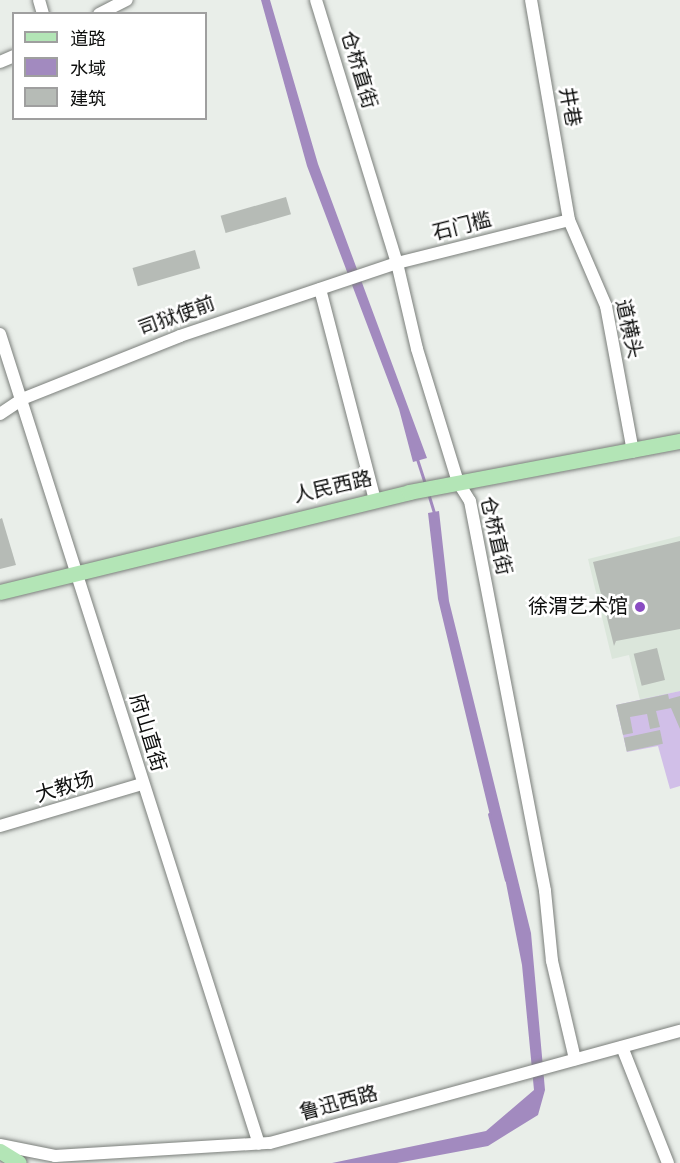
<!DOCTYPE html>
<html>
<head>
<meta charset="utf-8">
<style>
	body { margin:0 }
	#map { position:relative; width:680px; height:1163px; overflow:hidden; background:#e9eee9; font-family:"Sofia Sans Condensed","Noto Sans SC",sans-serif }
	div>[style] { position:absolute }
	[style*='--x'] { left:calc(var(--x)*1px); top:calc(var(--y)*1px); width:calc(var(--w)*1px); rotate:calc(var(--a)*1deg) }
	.built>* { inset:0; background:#dbe6db }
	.green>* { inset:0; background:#d1bfe8 }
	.water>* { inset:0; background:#a28abf }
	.stream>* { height:3px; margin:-1.5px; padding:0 1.5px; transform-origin:1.5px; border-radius:1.5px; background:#a28abf }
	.building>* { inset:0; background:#b6bbb6; transform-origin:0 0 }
	.roads { filter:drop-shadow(0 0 2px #7b7f7b) drop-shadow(0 0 2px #7b7f7b) }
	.minor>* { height:12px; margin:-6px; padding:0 6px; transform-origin:6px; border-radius:6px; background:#fff }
	.major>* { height:15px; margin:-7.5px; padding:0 7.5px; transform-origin:7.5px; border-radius:7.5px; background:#b3e5b6 }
	.dots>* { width:16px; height:16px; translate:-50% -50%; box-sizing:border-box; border:3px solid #fff; border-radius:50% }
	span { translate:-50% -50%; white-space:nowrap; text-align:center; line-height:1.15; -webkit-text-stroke:5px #fff; paint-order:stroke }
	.street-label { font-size:20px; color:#0e0f0e }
	.poi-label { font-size:20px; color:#0e0f0e }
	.right { translate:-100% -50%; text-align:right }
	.legend { position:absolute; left:12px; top:12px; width:195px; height:108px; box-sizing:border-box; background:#fff; border:2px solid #9f9f9f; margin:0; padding:8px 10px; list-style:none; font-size:18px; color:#0e0f0e }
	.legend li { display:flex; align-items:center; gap:12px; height:30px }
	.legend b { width:30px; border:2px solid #9f9f9f }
</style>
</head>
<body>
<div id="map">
	<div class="built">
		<div style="clip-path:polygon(680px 536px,680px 691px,640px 700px,629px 655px,612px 659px,588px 559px)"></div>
	</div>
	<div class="green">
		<div style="clip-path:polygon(680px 691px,680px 786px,670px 789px,658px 746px,627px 752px,616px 705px)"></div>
	</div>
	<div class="water">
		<div style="clip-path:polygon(261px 0,270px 0,318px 164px,427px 458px,413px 462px,399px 409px,307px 166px)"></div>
		<div style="clip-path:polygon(439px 511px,449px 601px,531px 933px,545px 1090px,538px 1115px,488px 1146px,397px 1163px,332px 1163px,486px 1131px,534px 1090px,522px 965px,505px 878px,438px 599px,428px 513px)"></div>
	</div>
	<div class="stream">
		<div style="--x:417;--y:459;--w:26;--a:72"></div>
		<div style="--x:428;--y:493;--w:24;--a:73"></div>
		<div style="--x:489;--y:814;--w:68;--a:75.6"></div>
	</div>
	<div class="building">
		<div style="left:286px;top:197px;width:18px;height:68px;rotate:74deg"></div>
		<div style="left:195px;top:250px;width:19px;height:65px;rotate:74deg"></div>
		<div style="clip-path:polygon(2px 518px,16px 565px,0 569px,0 519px)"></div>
		<div style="clip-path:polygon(680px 541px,680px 629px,616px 641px,614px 646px,593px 562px)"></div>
		<div style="left:657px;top:648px;width:33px;height:24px;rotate:76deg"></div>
		<div style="clip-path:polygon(668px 694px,669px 699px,680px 696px,680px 729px,671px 708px,656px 711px,660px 727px,650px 729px,647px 714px,630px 717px,633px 733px,623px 735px,616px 705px)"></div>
		<div style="left:660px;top:730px;width:14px;height:37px;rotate:78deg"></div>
	</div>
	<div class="roads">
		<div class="minor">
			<div style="--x:39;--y:0;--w:15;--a:74"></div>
			<div style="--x:316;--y:0;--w:275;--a:72.9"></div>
			<div style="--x:397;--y:263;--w:88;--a:76.9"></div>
			<div style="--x:417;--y:349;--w:139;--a:72.9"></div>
			<div style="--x:458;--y:482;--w:22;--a:58"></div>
			<div style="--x:470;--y:501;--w:397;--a:79.1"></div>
			<div style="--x:545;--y:891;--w:70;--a:84.3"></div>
			<div style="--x:552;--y:961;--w:101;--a:76.8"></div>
			<div style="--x:531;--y:0;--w:223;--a:80.2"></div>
			<div style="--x:569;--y:220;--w:94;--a:66.7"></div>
			<div style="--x:606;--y:306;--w:148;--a:79.5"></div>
			<div style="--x:99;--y:14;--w:31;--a:-27"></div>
			<div style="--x:0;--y:62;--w:15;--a:-23"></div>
			<div style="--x:320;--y:289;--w:218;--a:75.4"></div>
			<div style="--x:0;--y:334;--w:850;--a:72.27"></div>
			<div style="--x:0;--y:414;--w:27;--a:-34"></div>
			<div style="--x:22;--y:399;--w:170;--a:-21.7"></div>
			<div style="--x:180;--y:336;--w:229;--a:-18.6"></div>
			<div style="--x:397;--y:263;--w:177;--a:-14"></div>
			<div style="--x:0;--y:826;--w:148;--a:-16.5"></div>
			<div style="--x:622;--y:1047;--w:125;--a:68.4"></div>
			<div style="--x:0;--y:1145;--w:56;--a:11.3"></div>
			<div style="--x:55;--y:1156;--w:215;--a:-3.5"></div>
			<div style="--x:270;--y:1143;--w:425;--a:-15.3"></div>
		</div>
		<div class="major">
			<div style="--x:0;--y:592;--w:421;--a:-13.7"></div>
			<div style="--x:409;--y:492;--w:276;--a:-10.7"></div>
			<div style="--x:0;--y:1151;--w:22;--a:32"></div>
		</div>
	</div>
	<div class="dots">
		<div style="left:640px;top:607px;background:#8a4cc2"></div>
	</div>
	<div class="street-label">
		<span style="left:358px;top:70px;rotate:73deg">仓桥直街</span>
		<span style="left:569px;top:107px;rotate:80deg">井巷</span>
		<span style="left:462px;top:227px;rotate:-14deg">石门槛</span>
		<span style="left:177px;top:317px;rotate:-20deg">司狱使前</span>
		<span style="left:628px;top:329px;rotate:77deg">道横头</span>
		<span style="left:333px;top:488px;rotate:-13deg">人民西路</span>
		<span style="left:495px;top:536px;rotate:77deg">仓桥直街</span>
		<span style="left:147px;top:733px;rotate:73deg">府山直街</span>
		<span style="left:65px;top:788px;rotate:-17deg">大教场</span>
		<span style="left:339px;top:1104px;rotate:-15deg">鲁迅西路</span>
	</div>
	<div class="poi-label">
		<span class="right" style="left:628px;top:607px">徐渭艺术馆</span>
	</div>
	<ul class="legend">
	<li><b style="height:8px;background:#b3e5b6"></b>道路</li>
	<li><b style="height:16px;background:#a28abf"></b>水域</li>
	<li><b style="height:16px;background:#b6bbb6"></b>建筑</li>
	</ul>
</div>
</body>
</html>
